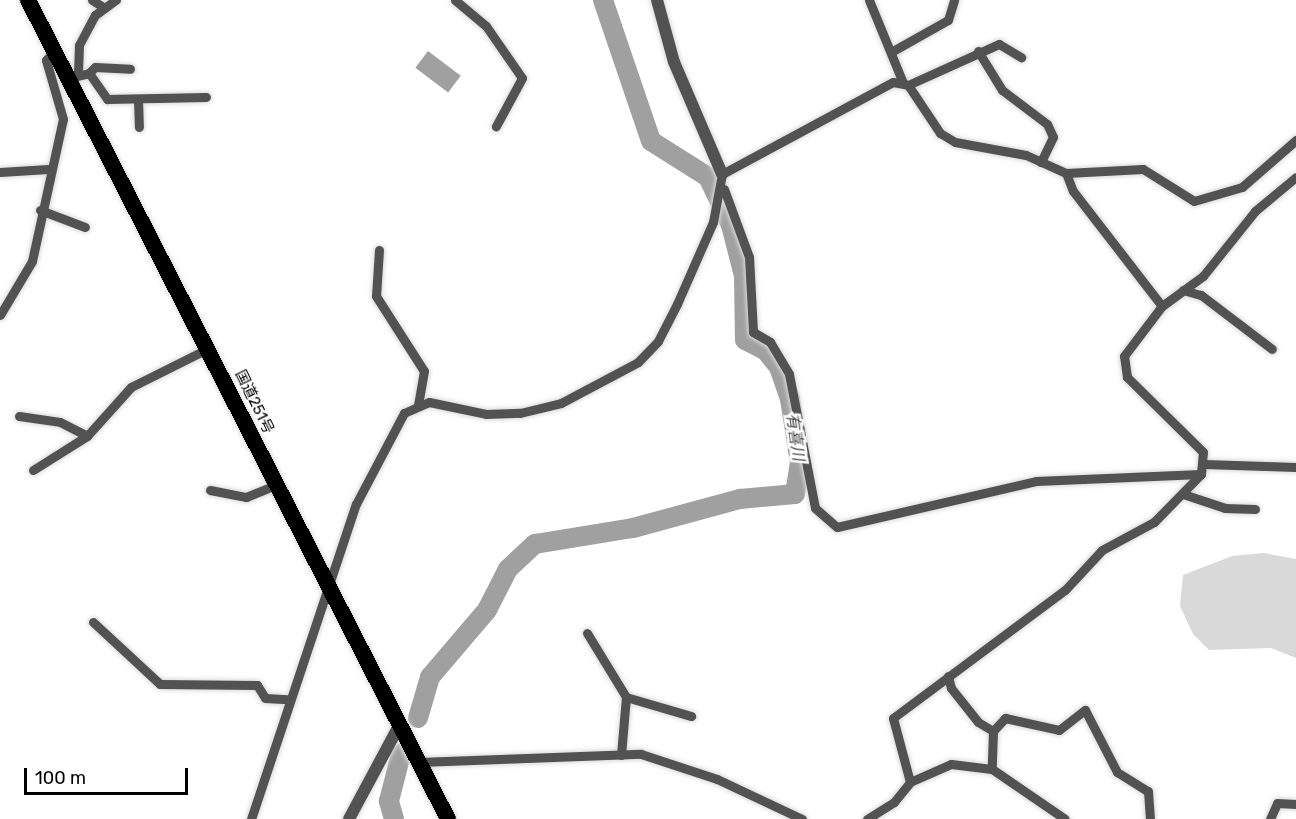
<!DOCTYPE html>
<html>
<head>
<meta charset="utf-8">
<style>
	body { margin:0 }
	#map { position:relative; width:1296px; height:819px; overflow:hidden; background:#fff; font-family:Rubik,"Noto Sans JP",sans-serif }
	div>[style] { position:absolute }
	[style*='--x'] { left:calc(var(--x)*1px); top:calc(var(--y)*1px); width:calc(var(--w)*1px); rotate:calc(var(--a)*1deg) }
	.green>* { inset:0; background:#d9d9d9 }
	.water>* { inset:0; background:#a0a0a0; transform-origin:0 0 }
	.river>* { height:20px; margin:-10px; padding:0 10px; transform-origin:10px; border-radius:10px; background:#a0a0a0 }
	.roads { filter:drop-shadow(0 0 2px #dbdbdb) drop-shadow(0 0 2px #dbdbdb) }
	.minor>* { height:9px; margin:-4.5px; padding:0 4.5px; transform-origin:4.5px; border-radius:4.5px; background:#525252 }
	.tertiary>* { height:12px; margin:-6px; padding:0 6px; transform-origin:6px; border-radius:6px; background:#525252 }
	.trunk>* { height:16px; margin:-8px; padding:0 8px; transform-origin:8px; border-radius:8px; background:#000 }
	span { translate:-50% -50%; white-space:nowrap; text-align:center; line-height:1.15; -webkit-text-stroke:5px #fff; paint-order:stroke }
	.street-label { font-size:15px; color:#000 }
	.water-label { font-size:16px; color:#414141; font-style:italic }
	.scale { position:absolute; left:24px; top:768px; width:164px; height:27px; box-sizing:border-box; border:3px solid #000; border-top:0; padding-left:8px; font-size:18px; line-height:21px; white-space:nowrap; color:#000; -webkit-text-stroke:4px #fff; paint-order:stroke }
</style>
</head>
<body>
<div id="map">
	<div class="green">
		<div style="clip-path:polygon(1264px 553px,1296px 559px,1296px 658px,1271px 648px,1209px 650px,1193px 634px,1180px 606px,1183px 575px,1232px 556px)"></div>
	</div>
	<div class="water">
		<div style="left:428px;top:51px;width:41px;height:21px;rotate:37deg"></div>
	</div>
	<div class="river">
		<div style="--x:418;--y:718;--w:43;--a:-73.7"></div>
		<div style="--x:430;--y:677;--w:88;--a:-49.6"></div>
		<div style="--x:487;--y:610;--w:46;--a:-62.9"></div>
		<div style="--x:508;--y:569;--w:37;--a:-43"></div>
		<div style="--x:535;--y:544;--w:99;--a:-9.3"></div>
		<div style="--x:633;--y:528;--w:111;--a:-15.2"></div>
		<div style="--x:740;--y:499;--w:55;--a:-5.2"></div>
		<div style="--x:795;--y:494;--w:31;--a:-81"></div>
		<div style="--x:800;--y:463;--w:65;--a:-98.9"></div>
		<div style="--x:790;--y:399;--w:34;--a:-109"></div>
		<div style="--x:779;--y:367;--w:22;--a:-129"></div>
		<div style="--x:765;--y:350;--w:22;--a:-153"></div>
		<div style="--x:745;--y:340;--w:64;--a:-90.9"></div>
		<div style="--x:744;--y:276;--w:53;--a:-104.3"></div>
		<div style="--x:731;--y:225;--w:53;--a:-115.6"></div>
		<div style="--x:708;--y:177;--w:67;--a:-147.7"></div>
		<div style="--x:651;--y:141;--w:149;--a:-108.8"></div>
		<div style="--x:394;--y:819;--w:19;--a:-106"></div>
		<div style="--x:389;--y:801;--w:49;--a:-75.7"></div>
	</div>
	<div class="roads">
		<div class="minor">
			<div style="--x:92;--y:0;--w:15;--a:32"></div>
			<div style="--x:455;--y:0;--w:40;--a:40"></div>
			<div style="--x:486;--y:26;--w:63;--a:55.3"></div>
			<div style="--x:522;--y:78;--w:55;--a:118.4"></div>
			<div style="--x:869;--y:0;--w:90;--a:67.7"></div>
			<div style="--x:978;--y:51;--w:46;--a:58.4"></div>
			<div style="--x:1002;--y:90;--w:56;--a:37.1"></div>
			<div style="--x:1047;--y:124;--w:14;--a:65"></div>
			<div style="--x:1053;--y:137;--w:28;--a:116"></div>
			<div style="--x:891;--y:52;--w:65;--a:-29.3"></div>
			<div style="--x:948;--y:20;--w:21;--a:-73"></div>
			<div style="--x:78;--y:73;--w:28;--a:-88"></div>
			<div style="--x:79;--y:45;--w:34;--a:-62"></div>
			<div style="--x:95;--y:15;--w:26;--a:-36"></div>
			<div style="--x:89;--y:73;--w:8;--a:-45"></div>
			<div style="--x:95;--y:67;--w:35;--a:3"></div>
			<div style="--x:68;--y:78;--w:22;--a:-13"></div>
			<div style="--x:89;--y:73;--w:32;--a:55"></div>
			<div style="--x:107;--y:99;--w:99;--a:-1.2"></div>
			<div style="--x:908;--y:85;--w:100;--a:-24.3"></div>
			<div style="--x:999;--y:44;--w:26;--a:31"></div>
			<div style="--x:138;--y:100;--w:27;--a:88"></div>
			<div style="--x:0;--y:172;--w:48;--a:-3.6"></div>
			<div style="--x:1066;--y:173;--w:19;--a:69"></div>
			<div style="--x:1073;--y:191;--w:145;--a:52.3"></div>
			<div style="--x:722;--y:174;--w:194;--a:-28.3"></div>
			<div style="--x:893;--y:82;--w:15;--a:11"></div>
			<div style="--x:908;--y:85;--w:58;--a:56.3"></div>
			<div style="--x:940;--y:133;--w:17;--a:31"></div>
			<div style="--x:955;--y:142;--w:72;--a:10.4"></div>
			<div style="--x:1026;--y:155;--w:44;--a:24.2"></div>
			<div style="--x:1066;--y:173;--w:77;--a:-3"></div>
			<div style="--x:1143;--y:169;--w:60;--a:32.1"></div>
			<div style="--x:1194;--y:201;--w:50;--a:-16.3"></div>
			<div style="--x:1242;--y:187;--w:72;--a:-41"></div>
			<div style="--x:724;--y:189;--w:72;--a:69.8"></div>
			<div style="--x:749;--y:257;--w:75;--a:86.9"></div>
			<div style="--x:753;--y:332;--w:20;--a:30"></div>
			<div style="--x:770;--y:342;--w:37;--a:59"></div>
			<div style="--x:789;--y:374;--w:136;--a:79"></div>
			<div style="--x:815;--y:508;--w:29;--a:41"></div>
			<div style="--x:837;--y:527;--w:204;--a:-13"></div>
			<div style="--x:1036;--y:481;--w:165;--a:-2.4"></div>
			<div style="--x:40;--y:210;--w:48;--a:20.7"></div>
			<div style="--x:379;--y:250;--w:46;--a:93.7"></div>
			<div style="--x:376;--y:296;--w:89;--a:57.4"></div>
			<div style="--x:424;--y:371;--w:34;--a:100"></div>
			<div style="--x:1183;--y:290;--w:19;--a:16"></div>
			<div style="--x:1201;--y:295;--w:89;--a:37.3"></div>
			<div style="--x:0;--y:315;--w:63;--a:-59.3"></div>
			<div style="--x:32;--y:261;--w:145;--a:-77.7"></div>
			<div style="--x:63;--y:119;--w:61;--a:-106.1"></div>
			<div style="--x:46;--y:60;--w:11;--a:-45"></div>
			<div style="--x:19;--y:416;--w:41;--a:8.3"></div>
			<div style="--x:60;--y:422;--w:30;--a:27"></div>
			<div style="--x:1204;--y:464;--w:92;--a:1.9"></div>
			<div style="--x:33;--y:470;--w:64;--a:-32.2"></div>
			<div style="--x:87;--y:436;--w:66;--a:-48.1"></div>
			<div style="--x:131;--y:387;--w:85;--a:-26.6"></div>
			<div style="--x:210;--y:490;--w:37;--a:11"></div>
			<div style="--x:246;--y:497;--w:31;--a:-22"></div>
			<div style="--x:1183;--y:494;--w:44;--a:18.4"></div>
			<div style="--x:1225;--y:508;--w:30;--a:2"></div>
			<div style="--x:93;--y:622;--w:91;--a:42.8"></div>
			<div style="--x:160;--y:684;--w:97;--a:0.6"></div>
			<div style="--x:257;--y:685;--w:15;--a:58"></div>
			<div style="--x:265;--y:698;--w:22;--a:3"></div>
			<div style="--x:587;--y:633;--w:75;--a:58.6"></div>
			<div style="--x:948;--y:676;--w:12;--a:76"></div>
			<div style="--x:951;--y:688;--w:43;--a:51.5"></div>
			<div style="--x:978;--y:722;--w:17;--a:31"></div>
			<div style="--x:993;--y:731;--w:38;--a:92"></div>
			<div style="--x:993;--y:731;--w:18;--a:-47"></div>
			<div style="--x:1005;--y:718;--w:55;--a:12.5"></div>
			<div style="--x:1059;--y:730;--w:33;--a:-38"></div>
			<div style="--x:1085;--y:710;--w:70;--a:62.7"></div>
			<div style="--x:1117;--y:772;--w:36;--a:32"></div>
			<div style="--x:1148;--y:791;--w:28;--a:86"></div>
			<div style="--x:621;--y:755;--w:58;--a:-85.1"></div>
			<div style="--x:626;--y:697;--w:68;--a:16.3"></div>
			<div style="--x:419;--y:762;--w:222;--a:-2.1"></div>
			<div style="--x:641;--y:754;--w:80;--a:18.2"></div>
			<div style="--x:717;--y:779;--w:94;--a:25.2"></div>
			<div style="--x:910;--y:782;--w:66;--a:-104.9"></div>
			<div style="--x:893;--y:718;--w:214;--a:-36.7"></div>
			<div style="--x:1065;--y:590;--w:54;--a:-47.2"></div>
			<div style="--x:1102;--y:550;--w:59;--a:-28.3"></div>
			<div style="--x:1154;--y:522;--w:67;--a:-45.6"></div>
			<div style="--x:1201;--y:474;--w:22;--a:-85"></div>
			<div style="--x:1203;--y:452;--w:107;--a:-135.4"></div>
			<div style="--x:1127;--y:377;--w:21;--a:-98"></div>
			<div style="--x:1124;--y:356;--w:63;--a:-52.8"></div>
			<div style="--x:1162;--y:306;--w:51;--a:-36.2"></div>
			<div style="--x:1203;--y:276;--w:83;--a:-51.3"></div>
			<div style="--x:1255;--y:211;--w:53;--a:-39.7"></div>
			<div style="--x:251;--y:819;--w:332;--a:-71.6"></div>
			<div style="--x:356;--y:504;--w:103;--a:-62.2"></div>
			<div style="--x:404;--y:413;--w:27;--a:-24"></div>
			<div style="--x:429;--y:402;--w:58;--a:11.9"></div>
			<div style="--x:486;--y:414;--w:34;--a:-2"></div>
			<div style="--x:520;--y:413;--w:42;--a:-13.7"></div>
			<div style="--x:561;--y:403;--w:87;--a:-28"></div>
			<div style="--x:638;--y:362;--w:29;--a:-46"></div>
			<div style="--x:658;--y:341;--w:42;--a:-62.8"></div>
			<div style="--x:677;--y:304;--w:90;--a:-66.3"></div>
			<div style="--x:713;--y:222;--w:49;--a:-79.4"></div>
			<div style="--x:867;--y:819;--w:32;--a:-32"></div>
			<div style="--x:894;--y:802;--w:26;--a:-51"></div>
			<div style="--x:910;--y:782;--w:45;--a:-23.7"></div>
			<div style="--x:951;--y:764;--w:41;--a:7"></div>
			<div style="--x:992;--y:769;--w:88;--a:34.4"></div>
			<div style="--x:1270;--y:819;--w:17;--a:-66"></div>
			<div style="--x:1277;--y:803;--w:19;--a:3"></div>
		</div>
		<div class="tertiary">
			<div style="--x:657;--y:0;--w:64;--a:74.7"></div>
			<div style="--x:674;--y:62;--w:122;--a:66.8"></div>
			<div style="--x:349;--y:819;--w:108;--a:-61.8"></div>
		</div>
		<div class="trunk">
			<div style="--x:28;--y:0;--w:920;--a:62.85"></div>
		</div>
	</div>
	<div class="street-label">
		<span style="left:254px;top:402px;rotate:64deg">国道251号</span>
	</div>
	<div class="water-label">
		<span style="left:795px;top:437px;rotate:82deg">有喜川</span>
	</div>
	<div class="scale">100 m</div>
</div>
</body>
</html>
